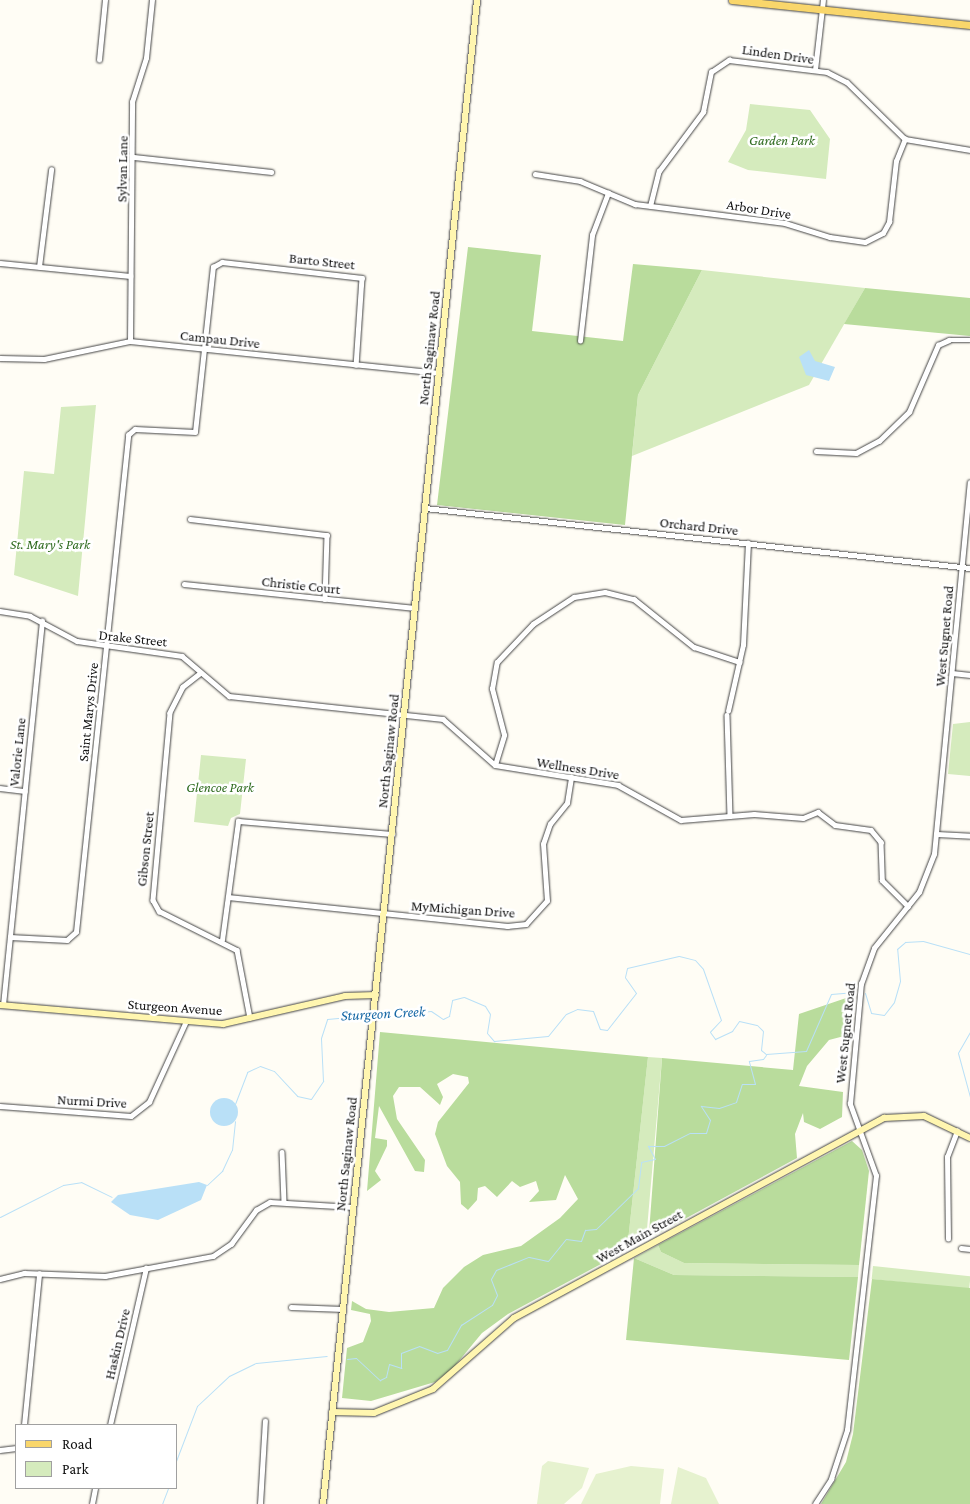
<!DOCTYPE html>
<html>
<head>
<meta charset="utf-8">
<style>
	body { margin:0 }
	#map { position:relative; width:970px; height:1504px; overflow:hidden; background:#fffdf5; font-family:"Crimson Pro",serif }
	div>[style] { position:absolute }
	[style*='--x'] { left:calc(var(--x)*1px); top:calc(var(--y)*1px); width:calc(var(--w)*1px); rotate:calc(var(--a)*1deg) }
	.green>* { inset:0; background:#d5ebbd; transform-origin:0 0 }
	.forest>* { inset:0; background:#b9dc9c }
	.pitch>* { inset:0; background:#e6f2cf }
	.water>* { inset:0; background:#b9e0f7 }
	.round { border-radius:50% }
	.stream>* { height:1px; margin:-0.5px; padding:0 0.5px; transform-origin:0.5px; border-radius:0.5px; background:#b9e0f7 }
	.roads { filter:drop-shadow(0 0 1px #444) drop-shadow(0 0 1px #444) }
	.street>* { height:4.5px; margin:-2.25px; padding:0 2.25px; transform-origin:2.25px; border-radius:2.25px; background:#fff }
	.secondary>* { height:6px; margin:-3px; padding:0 3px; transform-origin:3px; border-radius:3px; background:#fff6b0 }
	.primary>* { height:7px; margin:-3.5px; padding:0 3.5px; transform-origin:3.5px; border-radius:3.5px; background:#f9d66b }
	span { translate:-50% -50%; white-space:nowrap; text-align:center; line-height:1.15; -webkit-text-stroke:5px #fff; paint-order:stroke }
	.street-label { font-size:14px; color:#111 }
	.park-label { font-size:14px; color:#2f6b1f; font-style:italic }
	.water-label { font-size:15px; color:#1768a6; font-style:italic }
	.legend { position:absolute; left:15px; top:1424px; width:162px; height:65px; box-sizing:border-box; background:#fff; border:1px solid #a0a0a0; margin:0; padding:6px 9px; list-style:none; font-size:15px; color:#111 }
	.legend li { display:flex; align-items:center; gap:10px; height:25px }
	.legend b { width:25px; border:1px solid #a0a0a0 }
</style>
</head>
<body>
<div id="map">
	<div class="green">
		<div style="clip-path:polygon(750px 104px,810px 110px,830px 139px,826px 179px,748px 170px,728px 162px,746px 130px)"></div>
		<div style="clip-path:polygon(702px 270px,865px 288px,809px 385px,632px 456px,638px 395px)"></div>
		<div style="clip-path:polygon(96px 405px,89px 479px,78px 596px,14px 575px,24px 471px,54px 474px,61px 407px)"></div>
		<div style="clip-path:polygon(970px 722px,970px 776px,948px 774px,953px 724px)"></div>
		<div style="clip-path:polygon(201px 755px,246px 759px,240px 814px,231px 818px,228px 826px,194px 822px)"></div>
		<div style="clip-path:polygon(648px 1057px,662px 1058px,647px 1229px,655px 1235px,627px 1250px)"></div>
		<div style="clip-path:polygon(658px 1245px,661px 1252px,684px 1263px,859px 1265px,858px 1277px,674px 1275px,634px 1258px)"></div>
		<div style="left:873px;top:1266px;width:98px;height:13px;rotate:6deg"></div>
	</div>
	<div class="forest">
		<div style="clip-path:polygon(468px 247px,541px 255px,532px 331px,623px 341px,633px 264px,702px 270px,638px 395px,625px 525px,437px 505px)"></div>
		<div style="clip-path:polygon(865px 288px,970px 298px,970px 336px,844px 324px)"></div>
		<div style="clip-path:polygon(855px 995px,848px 1035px,829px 1040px,807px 1066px,799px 1086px,843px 1092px,842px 1117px,820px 1129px,804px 1122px,803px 1113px,795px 1134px,797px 1158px,655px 1235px,649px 1233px,662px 1058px,793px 1070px,799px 1014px)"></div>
		<div style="clip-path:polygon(380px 1032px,648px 1057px,627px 1250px,508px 1314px,482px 1333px,453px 1368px,435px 1382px,371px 1401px,342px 1398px,347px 1348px,363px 1342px,371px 1321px,370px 1314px,351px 1310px,352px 1301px,366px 1309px,389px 1312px,434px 1308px,443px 1288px,464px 1267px,483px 1255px,521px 1246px,560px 1218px,578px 1199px,565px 1175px,556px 1200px,529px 1202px,539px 1191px,536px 1181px,520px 1187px,512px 1181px,497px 1197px,485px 1186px,478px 1188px,477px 1200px,468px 1210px,461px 1204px,460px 1182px,447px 1166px,435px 1134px,438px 1122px,469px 1083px,468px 1077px,453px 1074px,437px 1084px,443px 1097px,440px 1105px,420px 1087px,399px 1087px,393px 1096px,397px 1119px,425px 1160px,424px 1172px,415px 1171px,379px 1106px,375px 1138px,387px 1140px,387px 1146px,375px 1171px,381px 1180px,367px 1191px)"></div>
		<div style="clip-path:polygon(852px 1141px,862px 1150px,869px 1171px,859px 1265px,684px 1263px,661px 1252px,658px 1245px)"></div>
		<div style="clip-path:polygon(634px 1258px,674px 1275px,858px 1277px,849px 1360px,626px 1340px)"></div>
		<div style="clip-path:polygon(872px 1279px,970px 1288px,970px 1504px,821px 1504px,846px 1462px,853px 1434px)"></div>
	</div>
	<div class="pitch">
		<div style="clip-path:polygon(548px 1461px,589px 1468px,582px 1488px,564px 1504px,537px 1504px,542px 1466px)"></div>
		<div style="clip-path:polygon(631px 1466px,664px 1469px,660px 1504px,581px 1504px,596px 1474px)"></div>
		<div style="clip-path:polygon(678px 1467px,706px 1478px,719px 1504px,671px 1504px)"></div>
	</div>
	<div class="water">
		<div style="clip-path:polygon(809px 350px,815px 361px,835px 367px,829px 381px,806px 375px,799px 357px)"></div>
		<div class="round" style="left:210px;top:1098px;width:28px;height:28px"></div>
		<div style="clip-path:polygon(199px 1182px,207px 1185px,201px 1200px,158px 1220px,130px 1215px,111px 1202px,118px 1195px)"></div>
	</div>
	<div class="stream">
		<div style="--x:865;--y:993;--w:21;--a:73"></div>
		<div style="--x:871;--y:1013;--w:13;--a:9"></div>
		<div style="--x:884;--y:1015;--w:16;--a:-52"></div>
		<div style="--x:894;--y:1002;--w:22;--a:-74"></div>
		<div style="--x:900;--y:981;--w:32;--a:-95"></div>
		<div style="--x:897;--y:949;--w:11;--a:-41"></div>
		<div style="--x:905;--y:942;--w:18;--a:-3"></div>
		<div style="--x:923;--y:941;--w:49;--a:15.5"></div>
		<div style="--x:375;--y:1016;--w:56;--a:-5.1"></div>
		<div style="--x:431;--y:1011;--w:14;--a:34"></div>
		<div style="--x:443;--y:1019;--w:7;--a:-27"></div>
		<div style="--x:449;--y:1016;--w:16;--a:-79"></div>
		<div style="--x:452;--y:1000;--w:12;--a:-14"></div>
		<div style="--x:464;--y:997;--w:23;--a:23"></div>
		<div style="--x:485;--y:1006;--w:9;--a:58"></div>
		<div style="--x:490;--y:1014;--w:19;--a:99"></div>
		<div style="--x:487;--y:1033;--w:11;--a:49"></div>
		<div style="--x:494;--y:1041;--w:54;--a:-5.3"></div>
		<div style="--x:548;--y:1036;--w:28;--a:-51"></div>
		<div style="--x:566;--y:1014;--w:12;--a:-24"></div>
		<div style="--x:577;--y:1009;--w:16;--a:7"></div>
		<div style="--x:593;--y:1011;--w:19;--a:69"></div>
		<div style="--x:600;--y:1029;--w:7;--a:8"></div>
		<div style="--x:607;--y:1030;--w:47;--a:-51.9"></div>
		<div style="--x:636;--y:993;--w:19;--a:-125"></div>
		<div style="--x:625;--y:977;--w:9;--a:-77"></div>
		<div style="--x:627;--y:968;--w:53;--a:-13"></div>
		<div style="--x:679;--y:956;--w:16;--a:14"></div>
		<div style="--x:695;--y:960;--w:12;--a:48"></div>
		<div style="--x:703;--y:969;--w:54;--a:70.6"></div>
		<div style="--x:721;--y:1020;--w:16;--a:133"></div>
		<div style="--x:710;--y:1032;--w:9;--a:54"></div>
		<div style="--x:715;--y:1039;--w:19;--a:-25"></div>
		<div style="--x:732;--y:1031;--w:12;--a:-55"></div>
		<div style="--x:739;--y:1021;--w:18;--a:13"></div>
		<div style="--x:757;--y:1025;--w:8;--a:45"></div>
		<div style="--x:763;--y:1031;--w:19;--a:96"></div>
		<div style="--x:761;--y:1050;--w:6;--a:39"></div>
		<div style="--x:766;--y:1054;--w:40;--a:-4.3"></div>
		<div style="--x:806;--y:1051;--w:62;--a:-66.3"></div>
		<div style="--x:831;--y:994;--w:21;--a:-5"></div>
		<div style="--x:970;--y:1032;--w:24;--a:120"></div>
		<div style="--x:958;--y:1053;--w:46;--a:74.7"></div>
		<div style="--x:235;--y:1104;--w:34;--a:-69"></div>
		<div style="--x:247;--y:1072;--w:14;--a:-25"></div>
		<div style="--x:260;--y:1066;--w:15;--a:20"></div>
		<div style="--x:274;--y:1071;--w:34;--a:47"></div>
		<div style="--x:297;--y:1096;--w:14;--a:12"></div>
		<div style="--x:311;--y:1099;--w:22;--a:-56"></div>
		<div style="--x:323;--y:1081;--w:43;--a:-92.7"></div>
		<div style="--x:321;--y:1038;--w:20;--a:-72"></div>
		<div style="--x:327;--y:1019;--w:44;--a:-5.2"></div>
		<div style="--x:207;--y:1185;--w:21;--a:-43"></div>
		<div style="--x:222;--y:1171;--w:23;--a:-65"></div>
		<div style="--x:232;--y:1150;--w:29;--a:-84"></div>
		<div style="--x:0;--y:1217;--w:71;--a:-26.9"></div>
		<div style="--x:63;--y:1185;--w:18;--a:-9"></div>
		<div style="--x:81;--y:1182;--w:34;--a:26"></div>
		<div style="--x:347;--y:1359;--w:9;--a:-6"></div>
		<div style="--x:356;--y:1358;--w:33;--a:43"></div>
		<div style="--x:380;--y:1380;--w:7;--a:-27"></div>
		<div style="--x:386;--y:1377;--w:13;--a:-77"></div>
		<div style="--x:389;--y:1364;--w:13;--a:18"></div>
		<div style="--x:401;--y:1368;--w:15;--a:-90"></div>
		<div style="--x:401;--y:1353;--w:19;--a:-21"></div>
		<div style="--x:419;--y:1346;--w:19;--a:21"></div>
		<div style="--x:437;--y:1353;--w:10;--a:-17"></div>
		<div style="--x:447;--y:1350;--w:29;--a:-61"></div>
		<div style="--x:461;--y:1325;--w:37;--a:-33"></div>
		<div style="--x:492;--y:1305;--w:11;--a:-63"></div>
		<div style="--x:497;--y:1295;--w:17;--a:-111"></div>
		<div style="--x:491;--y:1279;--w:10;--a:-61"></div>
		<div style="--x:496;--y:1270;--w:35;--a:-22"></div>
		<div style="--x:529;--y:1257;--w:19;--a:12"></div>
		<div style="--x:548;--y:1261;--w:28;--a:-51"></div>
		<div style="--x:566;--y:1239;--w:15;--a:8"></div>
		<div style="--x:581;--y:1241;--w:12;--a:-70"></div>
		<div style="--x:585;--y:1230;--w:11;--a:-5"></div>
		<div style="--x:596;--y:1229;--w:59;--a:-44.3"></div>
		<div style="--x:638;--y:1188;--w:26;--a:-83"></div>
		<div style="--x:641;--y:1162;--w:14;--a:-12"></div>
		<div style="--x:655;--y:1159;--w:15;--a:-118"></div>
		<div style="--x:648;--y:1146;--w:16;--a:0"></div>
		<div style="--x:664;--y:1146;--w:29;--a:-27"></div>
		<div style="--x:690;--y:1133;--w:16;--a:0"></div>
		<div style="--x:706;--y:1133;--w:14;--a:-73"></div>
		<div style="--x:710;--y:1120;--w:17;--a:-123"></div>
		<div style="--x:701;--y:1106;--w:18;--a:6"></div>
		<div style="--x:719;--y:1108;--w:18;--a:-19"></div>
		<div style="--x:736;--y:1102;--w:19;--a:-72"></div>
		<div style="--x:742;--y:1084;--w:13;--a:0"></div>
		<div style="--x:755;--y:1084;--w:24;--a:-105"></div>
		<div style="--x:749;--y:1061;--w:14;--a:-8"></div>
		<div style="--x:763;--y:1059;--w:5;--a:-53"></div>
		<div style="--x:176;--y:1461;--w:59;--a:-69.1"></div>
		<div style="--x:197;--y:1406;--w:44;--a:-43.2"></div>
		<div style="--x:229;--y:1376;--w:30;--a:-26"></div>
		<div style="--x:256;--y:1363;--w:71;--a:-5.6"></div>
		<div style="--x:162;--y:1504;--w:17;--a:-69"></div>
	</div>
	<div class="roads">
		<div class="street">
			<div style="--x:99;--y:60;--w:60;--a:-84.3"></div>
			<div style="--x:815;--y:70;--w:70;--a:-83.5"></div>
			<div style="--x:134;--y:157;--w:138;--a:6.2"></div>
			<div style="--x:535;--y:174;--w:46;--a:8.8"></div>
			<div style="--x:580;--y:181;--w:60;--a:22.7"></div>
			<div style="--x:635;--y:204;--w:151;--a:7.2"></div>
			<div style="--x:785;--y:223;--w:47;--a:17.3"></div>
			<div style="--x:830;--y:237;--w:35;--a:8"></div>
			<div style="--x:865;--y:242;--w:20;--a:-27"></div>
			<div style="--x:883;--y:233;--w:13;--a:-61"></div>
			<div style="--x:889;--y:222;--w:61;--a:-83.5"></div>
			<div style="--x:896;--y:161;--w:24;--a:-68"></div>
			<div style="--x:650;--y:206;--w:36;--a:-76"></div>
			<div style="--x:659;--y:171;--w:74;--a:-53.3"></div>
			<div style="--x:703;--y:112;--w:41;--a:-78.7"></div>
			<div style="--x:711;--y:72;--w:22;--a:-34"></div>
			<div style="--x:729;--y:60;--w:99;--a:7"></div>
			<div style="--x:827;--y:72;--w:22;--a:27"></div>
			<div style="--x:847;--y:82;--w:81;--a:44.5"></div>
			<div style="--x:905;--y:139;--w:66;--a:9.6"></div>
			<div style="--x:0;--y:263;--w:131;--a:5.7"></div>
			<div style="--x:39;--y:267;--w:98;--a:-82.9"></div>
			<div style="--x:130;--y:341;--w:239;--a:-89.5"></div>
			<div style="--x:132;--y:102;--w:46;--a:-72.3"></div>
			<div style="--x:146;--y:58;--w:58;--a:-84.1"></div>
			<div style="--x:580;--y:341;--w:107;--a:-83.5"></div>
			<div style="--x:592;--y:235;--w:45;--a:-69.1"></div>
			<div style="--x:0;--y:358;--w:44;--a:1.3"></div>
			<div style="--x:44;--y:359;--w:88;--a:-11.8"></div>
			<div style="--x:130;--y:341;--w:311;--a:5.9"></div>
			<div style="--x:816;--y:451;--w:40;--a:2.9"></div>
			<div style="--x:856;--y:453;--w:26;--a:-28"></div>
			<div style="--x:879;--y:441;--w:42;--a:-44"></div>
			<div style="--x:909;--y:412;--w:73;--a:-66.6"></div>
			<div style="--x:938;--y:345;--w:12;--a:-24"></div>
			<div style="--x:949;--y:340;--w:21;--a:0"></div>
			<div style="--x:425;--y:508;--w:548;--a:6.28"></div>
			<div style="--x:190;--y:519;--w:138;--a:6.7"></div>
			<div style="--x:327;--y:535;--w:64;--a:91.8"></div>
			<div style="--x:184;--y:584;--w:232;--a:5.9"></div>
			<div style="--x:0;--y:611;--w:30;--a:9"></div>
			<div style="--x:30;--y:616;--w:53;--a:28"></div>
			<div style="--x:77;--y:641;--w:106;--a:8.1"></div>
			<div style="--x:182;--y:656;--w:62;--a:40.4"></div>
			<div style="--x:229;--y:696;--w:215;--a:6.1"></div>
			<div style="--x:443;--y:719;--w:69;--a:41.5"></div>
			<div style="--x:495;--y:765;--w:125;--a:9.2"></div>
			<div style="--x:618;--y:785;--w:72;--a:29.1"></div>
			<div style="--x:681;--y:820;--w:73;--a:-4.7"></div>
			<div style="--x:754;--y:814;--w:49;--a:4.7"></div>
			<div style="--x:803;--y:818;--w:16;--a:-22"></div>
			<div style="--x:818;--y:812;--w:21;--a:37"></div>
			<div style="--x:835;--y:825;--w:36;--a:8"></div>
			<div style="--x:871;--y:830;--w:16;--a:50"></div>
			<div style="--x:881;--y:842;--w:38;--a:88"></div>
			<div style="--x:882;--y:880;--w:37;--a:45"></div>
			<div style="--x:201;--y:673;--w:23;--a:142"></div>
			<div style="--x:183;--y:687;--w:29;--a:117"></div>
			<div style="--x:170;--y:713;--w:188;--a:95.2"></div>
			<div style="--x:153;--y:900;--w:13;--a:61"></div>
			<div style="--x:159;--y:911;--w:87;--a:26.6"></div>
			<div style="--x:237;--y:950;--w:69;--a:79.2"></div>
			<div style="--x:952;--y:673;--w:18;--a:6"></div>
			<div style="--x:728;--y:711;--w:68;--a:-77.2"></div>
			<div style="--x:743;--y:645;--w:102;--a:-87.2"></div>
			<div style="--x:727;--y:715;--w:101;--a:88.3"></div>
			<div style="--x:495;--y:765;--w:31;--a:-73"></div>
			<div style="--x:504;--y:735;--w:48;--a:-104.6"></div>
			<div style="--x:492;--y:689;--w:27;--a:-80"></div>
			<div style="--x:497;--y:662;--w:52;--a:-46.5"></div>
			<div style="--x:533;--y:624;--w:49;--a:-33.4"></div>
			<div style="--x:574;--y:597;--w:31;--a:-9"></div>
			<div style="--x:605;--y:592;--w:30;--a:14"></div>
			<div style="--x:634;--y:599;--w:77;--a:38.7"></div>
			<div style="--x:694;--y:647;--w:48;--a:18.1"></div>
			<div style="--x:0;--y:788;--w:25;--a:7"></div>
			<div style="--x:937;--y:834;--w:33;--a:3"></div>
			<div style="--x:228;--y:897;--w:281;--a:5.9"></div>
			<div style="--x:507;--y:926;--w:19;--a:-6"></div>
			<div style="--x:526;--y:924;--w:31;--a:-48"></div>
			<div style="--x:547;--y:901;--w:57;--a:-94"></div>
			<div style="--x:543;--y:844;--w:21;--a:-71"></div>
			<div style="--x:550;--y:824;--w:27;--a:-51"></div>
			<div style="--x:567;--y:803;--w:26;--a:-81"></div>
			<div style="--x:10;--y:937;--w:57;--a:3"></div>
			<div style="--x:67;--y:940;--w:12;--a:-42"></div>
			<div style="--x:76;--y:932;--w:500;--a:-84"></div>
			<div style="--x:128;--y:435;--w:9;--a:-41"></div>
			<div style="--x:135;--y:429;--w:60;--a:2.9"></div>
			<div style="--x:195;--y:432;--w:166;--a:-83.8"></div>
			<div style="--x:213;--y:267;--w:10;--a:-29"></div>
			<div style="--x:222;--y:262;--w:141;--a:6.5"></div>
			<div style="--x:362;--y:278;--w:87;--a:93.9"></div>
			<div style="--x:222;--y:940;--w:120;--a:-82.3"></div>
			<div style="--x:238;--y:821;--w:155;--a:4.8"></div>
			<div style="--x:3;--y:1005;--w:386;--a:-84.2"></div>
			<div style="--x:0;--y:1106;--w:131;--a:4.4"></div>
			<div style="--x:131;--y:1116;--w:23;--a:-38"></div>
			<div style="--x:149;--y:1102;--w:89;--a:-65.4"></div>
			<div style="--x:282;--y:1152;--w:50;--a:87.7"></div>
			<div style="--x:948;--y:1239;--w:82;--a:-90.7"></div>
			<div style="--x:947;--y:1157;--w:28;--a:-69"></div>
			<div style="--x:961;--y:1248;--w:9;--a:6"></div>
			<div style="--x:0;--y:1279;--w:25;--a:-14"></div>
			<div style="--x:24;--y:1273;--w:81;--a:2.1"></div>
			<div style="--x:105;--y:1276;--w:110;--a:-10.5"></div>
			<div style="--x:213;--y:1256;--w:22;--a:-34"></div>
			<div style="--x:231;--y:1244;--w:42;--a:-53.7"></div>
			<div style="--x:256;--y:1210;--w:16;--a:-30"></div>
			<div style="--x:270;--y:1202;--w:83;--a:3.4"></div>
			<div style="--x:291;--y:1307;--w:52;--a:2.2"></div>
			<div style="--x:24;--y:1425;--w:152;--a:-84.3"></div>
			<div style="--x:110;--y:1425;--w:161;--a:-77.1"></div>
			<div style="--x:0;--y:1450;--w:16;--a:-7"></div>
			<div style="--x:92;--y:1504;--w:16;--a:-79"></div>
			<div style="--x:260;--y:1504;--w:83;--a:-86.6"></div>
			<div style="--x:815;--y:1504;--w:30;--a:-57"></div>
			<div style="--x:831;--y:1479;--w:52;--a:-71.9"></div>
			<div style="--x:847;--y:1430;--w:256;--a:-83.5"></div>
			<div style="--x:876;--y:1176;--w:77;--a:-109.9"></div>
			<div style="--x:850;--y:1104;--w:121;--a:-84.8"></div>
			<div style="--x:861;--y:984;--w:38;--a:-70"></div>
			<div style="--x:874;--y:948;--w:72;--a:-51.2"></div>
			<div style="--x:919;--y:892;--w:41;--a:-68.5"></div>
			<div style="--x:934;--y:854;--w:373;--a:-84.5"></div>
		</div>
		<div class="secondary">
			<div style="--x:0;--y:1005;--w:224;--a:4.9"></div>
			<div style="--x:223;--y:1024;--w:125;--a:-12.9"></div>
			<div style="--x:345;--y:996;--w:31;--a:-2"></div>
			<div style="--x:332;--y:1412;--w:42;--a:1.4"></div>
			<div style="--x:374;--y:1413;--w:64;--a:-22.1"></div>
			<div style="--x:433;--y:1389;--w:108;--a:-41.2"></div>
			<div style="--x:514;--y:1318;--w:421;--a:-28.4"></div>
			<div style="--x:884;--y:1118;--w:40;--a:-2.9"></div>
			<div style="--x:924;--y:1116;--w:51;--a:25.6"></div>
			<div style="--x:323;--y:1504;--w:1512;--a:-84.15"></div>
		</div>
		<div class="primary">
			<div style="--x:732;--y:0;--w:239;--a:6"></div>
		</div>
	</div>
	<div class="street-label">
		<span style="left:778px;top:54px;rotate:8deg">Linden Drive</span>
		<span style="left:122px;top:169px;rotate:-89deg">Sylvan Lane</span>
		<span style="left:759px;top:209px;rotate:9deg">Arbor Drive</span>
		<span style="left:322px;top:261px;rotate:6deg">Barto Street</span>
		<span style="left:220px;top:339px;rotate:6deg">Campau Drive</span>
		<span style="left:429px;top:348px;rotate:-84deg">North Saginaw Road</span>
		<span style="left:699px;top:526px;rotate:6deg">Orchard Drive</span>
		<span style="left:301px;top:585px;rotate:6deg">Christie Court</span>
		<span style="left:944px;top:636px;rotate:-85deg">West Sugnet Road</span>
		<span style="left:133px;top:638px;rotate:6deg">Drake Street</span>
		<span style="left:88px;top:712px;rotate:-84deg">Saint Marys Drive</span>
		<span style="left:388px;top:751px;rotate:-84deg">North Saginaw Road</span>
		<span style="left:17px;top:752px;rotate:-84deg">Valorie Lane</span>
		<span style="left:578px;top:768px;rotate:9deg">Wellness Drive</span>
		<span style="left:145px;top:849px;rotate:-84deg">Gibson Street</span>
		<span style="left:463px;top:909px;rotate:4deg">MyMichigan Drive</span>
		<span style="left:175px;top:1007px;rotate:4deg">Sturgeon Avenue</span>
		<span style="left:845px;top:1033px;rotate:-84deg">West Sugnet Road</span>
		<span style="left:92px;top:1101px;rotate:3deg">Nurmi Drive</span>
		<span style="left:346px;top:1154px;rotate:-84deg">North Saginaw Road</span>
		<span style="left:639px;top:1236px;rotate:-29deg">West Main Street</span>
		<span style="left:117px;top:1344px;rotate:-77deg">Haskin Drive</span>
	</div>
	<div class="park-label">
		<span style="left:782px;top:140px">Garden Park</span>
		<span style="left:50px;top:544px">St. Mary's Park</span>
		<span style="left:220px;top:787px">Glencoe Park</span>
	</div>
	<div class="water-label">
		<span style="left:383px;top:1014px;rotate:-3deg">Sturgeon Creek</span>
	</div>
	<ul class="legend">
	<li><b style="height:6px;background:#f9d66b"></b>Road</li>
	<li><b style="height:14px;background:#d5ebbd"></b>Park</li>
	</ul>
</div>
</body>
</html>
